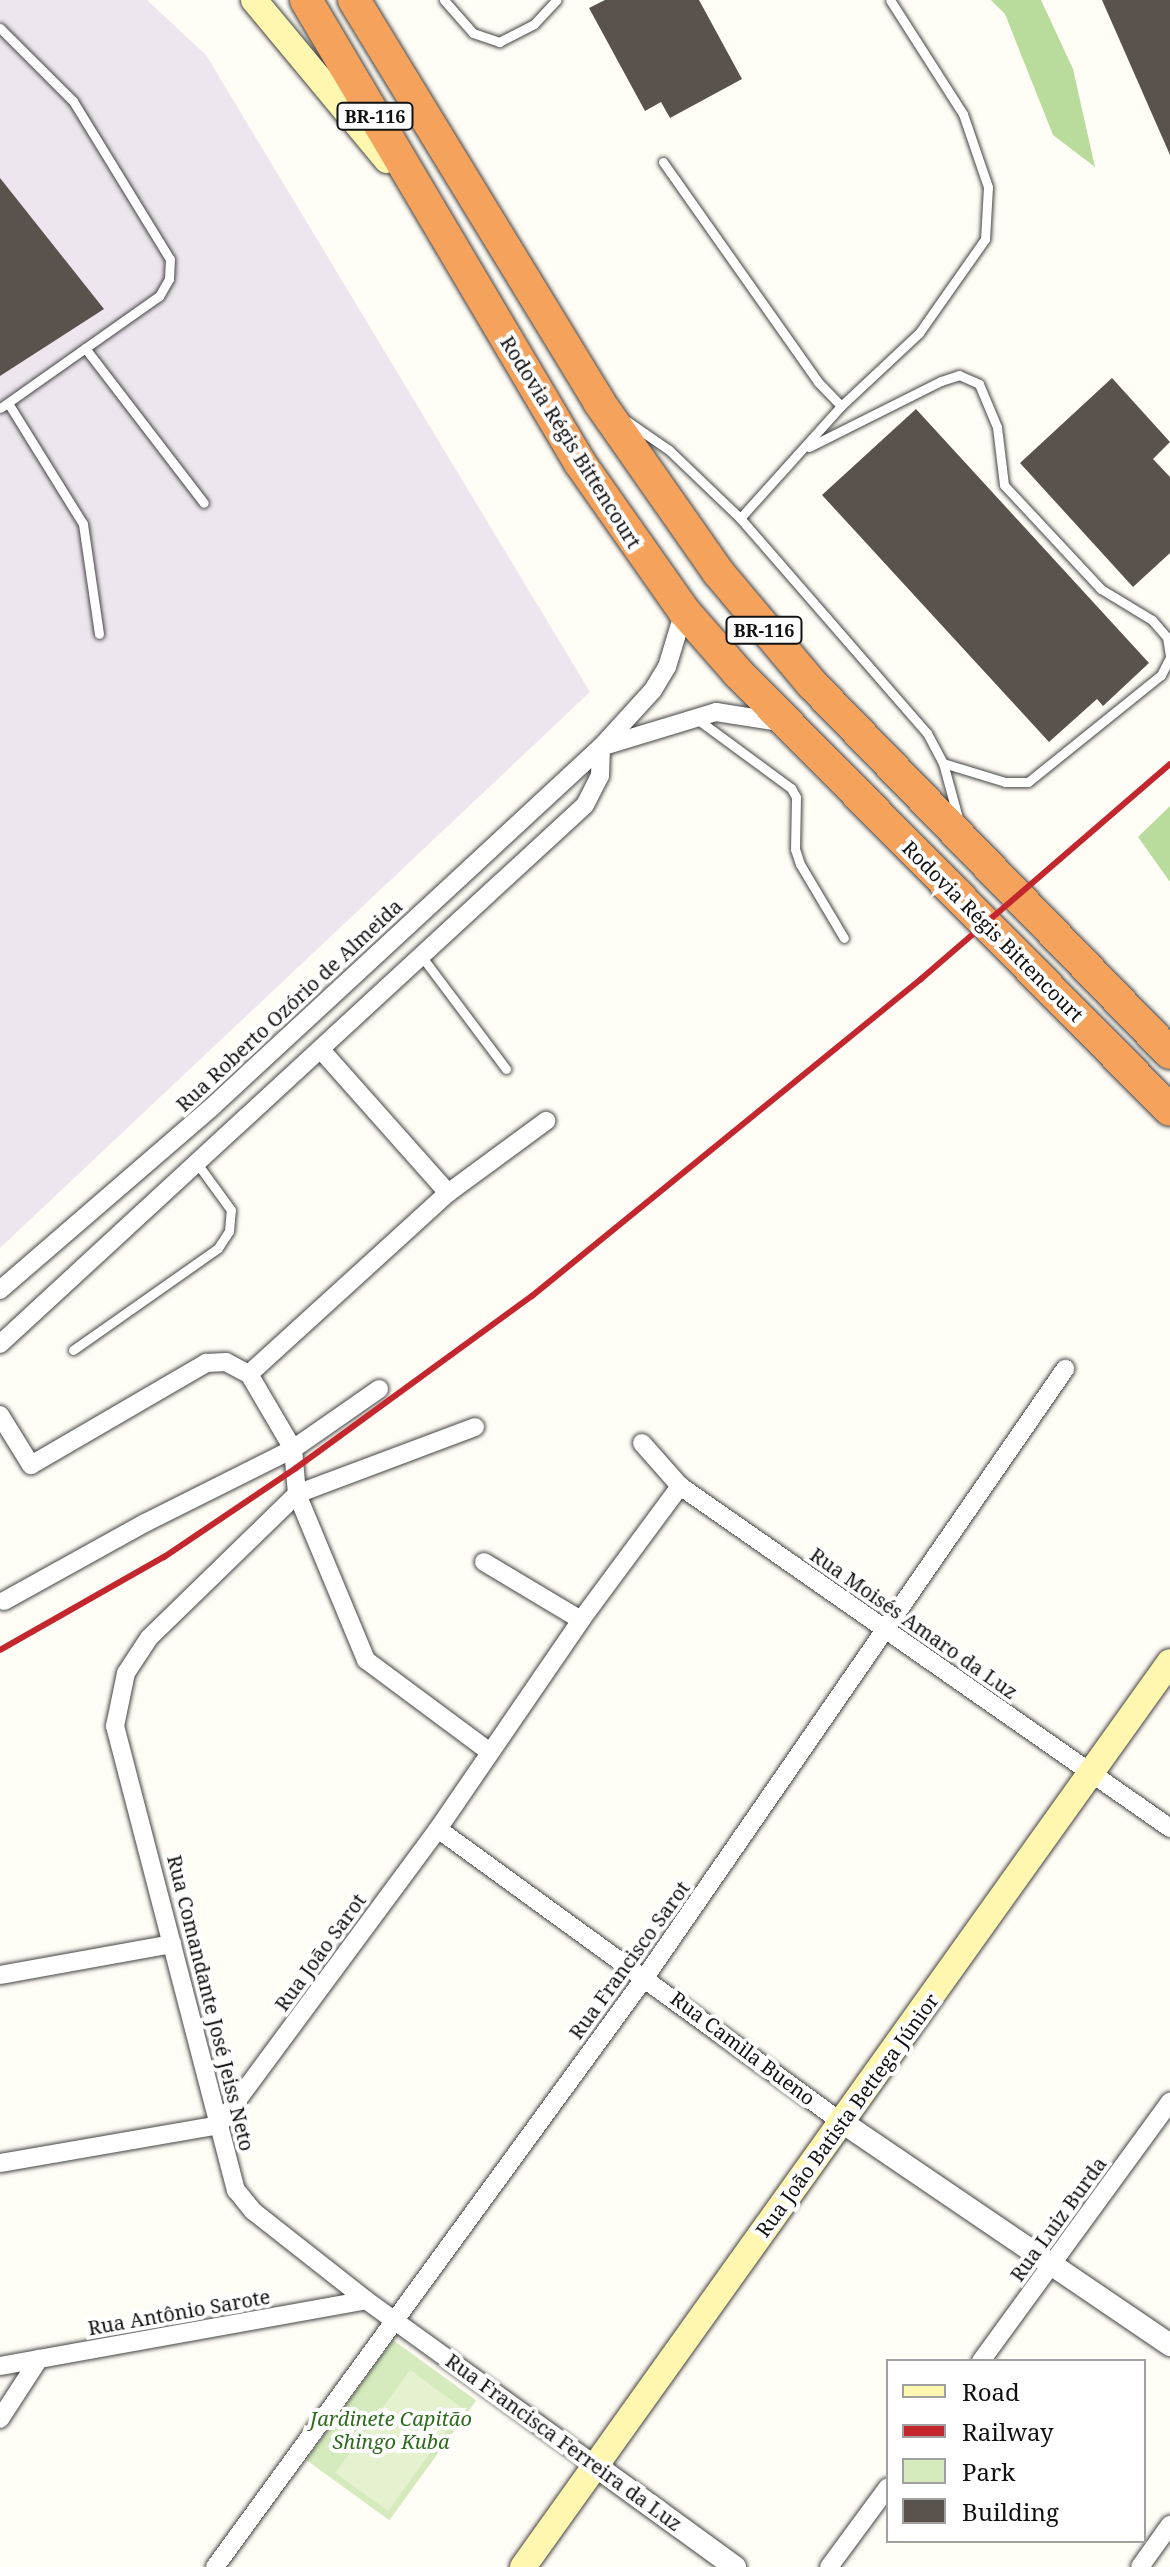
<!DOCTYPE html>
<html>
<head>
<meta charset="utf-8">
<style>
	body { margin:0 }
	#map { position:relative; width:1170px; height:2567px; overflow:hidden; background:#fffdf5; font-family:"Noto Serif",serif }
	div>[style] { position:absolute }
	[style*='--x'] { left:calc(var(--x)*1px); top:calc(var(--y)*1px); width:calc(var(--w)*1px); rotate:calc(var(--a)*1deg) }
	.industrial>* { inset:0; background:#eee6ef }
	.green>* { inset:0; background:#d5ebbd; transform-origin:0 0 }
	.forest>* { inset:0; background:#b9dc9c }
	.pitch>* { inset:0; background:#e6f2cf; transform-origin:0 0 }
	.building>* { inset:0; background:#5a524d }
	.roads { filter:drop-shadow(0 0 2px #444) drop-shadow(0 0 2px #444) }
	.service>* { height:9px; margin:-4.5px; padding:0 4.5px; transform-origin:4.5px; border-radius:4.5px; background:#fff }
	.minor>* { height:18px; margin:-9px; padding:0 9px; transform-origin:9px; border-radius:9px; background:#fff }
	.tertiary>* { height:22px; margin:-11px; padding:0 11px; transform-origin:11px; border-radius:11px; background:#fff }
	.secondary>* { height:26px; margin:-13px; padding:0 13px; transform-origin:13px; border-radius:13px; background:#fff6b0 }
	.motorway>* { height:32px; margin:-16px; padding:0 16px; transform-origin:16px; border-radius:16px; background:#f5a25d }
	.rail>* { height:6px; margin:-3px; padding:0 3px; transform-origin:3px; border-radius:3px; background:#c4262e }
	span { translate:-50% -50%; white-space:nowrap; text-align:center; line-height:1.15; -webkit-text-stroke:8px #fff; paint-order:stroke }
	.shield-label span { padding:2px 6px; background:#fff; border:2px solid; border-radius:6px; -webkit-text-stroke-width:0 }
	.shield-label { font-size:18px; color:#111; font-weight:700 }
	.street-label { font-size:20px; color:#111 }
	.park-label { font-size:20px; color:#2f6b1f; font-style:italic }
	.legend { position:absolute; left:886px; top:2359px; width:260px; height:184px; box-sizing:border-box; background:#fff; border:2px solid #a0a0a0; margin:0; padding:10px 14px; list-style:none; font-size:24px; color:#111 }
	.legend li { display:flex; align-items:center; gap:16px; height:40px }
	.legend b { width:40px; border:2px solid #a0a0a0 }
</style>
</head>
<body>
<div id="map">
	<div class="industrial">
		<div style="clip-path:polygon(0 0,147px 0,206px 55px,590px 692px,0 1248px)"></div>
	</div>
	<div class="green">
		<div style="left:393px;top:2340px;width:103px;height:148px;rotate:36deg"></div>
	</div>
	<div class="forest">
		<div style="clip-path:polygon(991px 0,1041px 0,1073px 69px,1095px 167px,1053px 135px,1005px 14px)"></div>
		<div style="clip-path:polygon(1170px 806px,1170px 882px,1138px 837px)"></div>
	</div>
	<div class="pitch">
		<div style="left:410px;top:2370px;width:65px;height:127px;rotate:36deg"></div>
	</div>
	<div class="building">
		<div style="clip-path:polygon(605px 0,699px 0,742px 79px,670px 118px,661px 102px,645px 111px,589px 8px)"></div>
		<div style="clip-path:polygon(1102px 0,1170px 0,1170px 155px)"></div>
		<div style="clip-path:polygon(0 178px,104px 309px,0 376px)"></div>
		<div style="clip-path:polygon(1112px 378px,1170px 442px,1153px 459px,1170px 477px,1170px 553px,1133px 587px,1020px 463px)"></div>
		<div style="clip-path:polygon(916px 409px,1149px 663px,1103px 706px,1097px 699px,1049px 742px,822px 495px)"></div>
	</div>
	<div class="roads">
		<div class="service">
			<div style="--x:444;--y:0;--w:44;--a:48.7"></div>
			<div style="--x:473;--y:33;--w:28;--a:19"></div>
			<div style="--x:499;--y:42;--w:39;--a:-27"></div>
			<div style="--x:534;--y:24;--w:33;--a:-47"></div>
			<div style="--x:0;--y:28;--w:103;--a:45"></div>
			<div style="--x:73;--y:101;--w:185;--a:58.5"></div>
			<div style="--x:170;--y:259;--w:20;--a:93"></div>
			<div style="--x:169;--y:279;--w:20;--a:120"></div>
			<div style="--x:159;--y:296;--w:194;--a:144.8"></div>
			<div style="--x:663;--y:162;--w:269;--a:54.8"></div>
			<div style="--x:818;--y:382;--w:33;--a:46"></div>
			<div style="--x:841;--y:406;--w:151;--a:132"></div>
			<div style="--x:85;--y:348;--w:195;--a:52.5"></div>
			<div style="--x:8;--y:403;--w:142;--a:58.2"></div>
			<div style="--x:83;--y:524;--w:111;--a:81.7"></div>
			<div style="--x:841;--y:406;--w:107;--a:-43.1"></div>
			<div style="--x:919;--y:333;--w:115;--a:-54.9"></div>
			<div style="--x:985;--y:239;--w:52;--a:-86.7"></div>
			<div style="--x:988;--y:187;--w:77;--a:-108.9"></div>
			<div style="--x:963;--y:114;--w:135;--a:-122.6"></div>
			<div style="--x:627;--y:421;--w:51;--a:34.6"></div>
			<div style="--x:669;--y:450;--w:98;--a:43.8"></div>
			<div style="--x:740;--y:518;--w:285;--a:49"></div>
			<div style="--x:927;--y:733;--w:34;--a:62"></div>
			<div style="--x:943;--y:763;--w:57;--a:74.7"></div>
			<div style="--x:809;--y:447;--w:148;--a:-26.6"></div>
			<div style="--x:941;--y:381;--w:19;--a:-18"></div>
			<div style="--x:959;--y:375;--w:22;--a:24"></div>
			<div style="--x:979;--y:384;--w:47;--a:67.3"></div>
			<div style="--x:997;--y:427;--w:58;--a:83.1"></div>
			<div style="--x:1004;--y:485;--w:142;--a:47"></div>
			<div style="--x:1101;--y:589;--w:60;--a:31.3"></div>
			<div style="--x:1152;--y:620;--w:23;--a:49"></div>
			<div style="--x:1167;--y:637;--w:18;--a:81"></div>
			<div style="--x:697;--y:719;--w:117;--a:36.3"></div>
			<div style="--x:791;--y:788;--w:10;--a:61"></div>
			<div style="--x:796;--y:797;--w:52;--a:91.1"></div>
			<div style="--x:795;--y:849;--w:16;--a:72"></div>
			<div style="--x:800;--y:864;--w:86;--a:59.3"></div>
			<div style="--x:943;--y:763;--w:65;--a:17"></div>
			<div style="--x:1005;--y:782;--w:23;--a:0"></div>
			<div style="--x:1028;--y:782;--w:171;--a:-38.8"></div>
			<div style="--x:1161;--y:675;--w:20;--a:-63"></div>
			<div style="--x:422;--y:957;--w:140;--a:53.1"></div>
			<div style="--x:73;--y:1350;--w:177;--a:-35.1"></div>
			<div style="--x:218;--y:1248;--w:20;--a:-57"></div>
			<div style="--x:229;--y:1231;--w:21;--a:-85"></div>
			<div style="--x:231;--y:1210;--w:54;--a:-126"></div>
		</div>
		<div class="minor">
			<div style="--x:604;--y:746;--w:117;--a:-16.9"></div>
			<div style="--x:716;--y:712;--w:65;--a:8.9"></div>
			<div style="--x:322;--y:1051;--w:190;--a:48.4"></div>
			<div style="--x:0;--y:1290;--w:281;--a:-40.8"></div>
			<div style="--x:213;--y:1106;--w:529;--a:-42.78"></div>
			<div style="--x:601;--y:747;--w:77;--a:-47.6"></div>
			<div style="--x:653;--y:690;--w:27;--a:-59"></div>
			<div style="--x:667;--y:667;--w:59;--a:-73.1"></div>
			<div style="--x:0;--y:1344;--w:795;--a:-42.66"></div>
			<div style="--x:585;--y:805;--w:33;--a:-63"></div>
			<div style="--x:600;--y:776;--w:29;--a:-88"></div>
			<div style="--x:249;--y:1374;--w:269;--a:-42.3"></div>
			<div style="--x:448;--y:1193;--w:122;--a:-36.3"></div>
			<div style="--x:0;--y:1415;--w:59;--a:58.2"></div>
			<div style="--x:31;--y:1465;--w:203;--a:-30.2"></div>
			<div style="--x:206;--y:1363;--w:20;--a:-3"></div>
			<div style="--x:226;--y:1362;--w:26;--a:28"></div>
			<div style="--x:249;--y:1374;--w:87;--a:59.6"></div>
			<div style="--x:293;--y:1449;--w:45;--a:84.9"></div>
			<div style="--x:297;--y:1494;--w:180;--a:67.4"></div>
			<div style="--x:366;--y:1660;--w:154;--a:36.6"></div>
			<div style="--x:475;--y:1427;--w:190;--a:159.4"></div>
			<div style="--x:297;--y:1494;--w:206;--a:135.8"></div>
			<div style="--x:149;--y:1638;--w:42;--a:123.3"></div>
			<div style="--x:126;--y:1673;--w:54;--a:101.7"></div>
			<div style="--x:115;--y:1726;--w:480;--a:75.4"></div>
			<div style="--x:236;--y:2190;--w:27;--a:51"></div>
			<div style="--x:253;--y:2211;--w:144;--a:38.2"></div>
			<div style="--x:366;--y:2300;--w:284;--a:35.8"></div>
			<div style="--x:642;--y:1443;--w:57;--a:48.5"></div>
			<div style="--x:680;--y:1486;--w:598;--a:34.91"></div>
			<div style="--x:484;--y:1562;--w:113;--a:30.9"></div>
			<div style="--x:4;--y:1601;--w:161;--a:-29"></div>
			<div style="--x:145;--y:1523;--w:165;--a:-26.6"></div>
			<div style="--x:293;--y:1449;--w:105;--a:-34.9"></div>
			<div style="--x:438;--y:1829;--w:499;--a:36"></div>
			<div style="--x:0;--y:1975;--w:175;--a:-10.2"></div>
			<div style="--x:0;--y:2163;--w:222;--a:-9.8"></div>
			<div style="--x:219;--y:2125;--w:368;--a:-53.5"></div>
			<div style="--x:438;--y:1829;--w:253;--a:-55.6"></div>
			<div style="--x:581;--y:1620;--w:167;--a:-53.5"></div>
			<div style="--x:981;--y:2361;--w:321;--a:-53.9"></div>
			<div style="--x:0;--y:2366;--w:372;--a:-10.2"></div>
			<div style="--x:0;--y:2419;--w:72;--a:-57"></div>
			<div style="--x:215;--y:2567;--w:731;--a:-53.9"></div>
			<div style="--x:646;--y:1976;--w:738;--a:-55.38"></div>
			<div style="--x:829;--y:2567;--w:99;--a:-53.6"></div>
			<div style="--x:1140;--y:2567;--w:52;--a:-54.5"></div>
		</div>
		<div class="tertiary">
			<div style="--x:842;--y:2122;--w:397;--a:34.2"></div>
			<div style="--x:596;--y:2466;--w:172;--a:36"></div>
		</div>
		<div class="secondary">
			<div style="--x:254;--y:0;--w:208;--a:50.3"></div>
			<div style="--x:523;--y:2567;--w:1112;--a:-54.44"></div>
		</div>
		<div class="motorway">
			<div style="--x:306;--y:0;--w:538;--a:59.38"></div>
			<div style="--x:580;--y:463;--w:181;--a:54.9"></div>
			<div style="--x:684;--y:611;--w:82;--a:48.9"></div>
			<div style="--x:738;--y:673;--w:614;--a:45.33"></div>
			<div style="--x:354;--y:0;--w:471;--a:58.6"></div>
			<div style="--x:599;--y:402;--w:208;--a:55"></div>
			<div style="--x:718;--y:572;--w:146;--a:50"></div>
			<div style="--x:812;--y:684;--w:514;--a:45.87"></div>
		</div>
	</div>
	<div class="rail">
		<div style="--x:0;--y:1650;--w:189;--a:-29.6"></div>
		<div style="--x:164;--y:1557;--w:159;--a:-34"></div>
		<div style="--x:296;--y:1468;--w:292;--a:-36.1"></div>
		<div style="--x:532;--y:1296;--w:502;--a:-39.18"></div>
		<div style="--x:921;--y:979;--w:329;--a:-40.8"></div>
	</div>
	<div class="shield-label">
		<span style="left:375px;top:116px">BR-116</span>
		<span style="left:764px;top:630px">BR-116</span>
	</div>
	<div class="street-label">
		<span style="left:571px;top:442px;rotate:58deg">Rodovia Régis Bittencourt</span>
		<span style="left:993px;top:931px;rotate:45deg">Rodovia Régis Bittencourt</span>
		<span style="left:289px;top:1005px;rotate:-43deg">Rua Roberto Ozório de Almeida</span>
		<span style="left:914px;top:1623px;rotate:35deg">Rua Moisés Amaro da Luz</span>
		<span style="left:320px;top:1952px;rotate:-54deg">Rua João Sarot</span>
		<span style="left:629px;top:1960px;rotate:-54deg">Rua Francisco Sarot</span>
		<span style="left:211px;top:2003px;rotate:76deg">Rua Comandante José Jeiss Neto</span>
		<span style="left:743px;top:2048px;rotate:37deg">Rua Camila Bueno</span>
		<span style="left:847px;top:2115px;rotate:-54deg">Rua João Batista Bettega Júnior</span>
		<span style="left:1058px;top:2219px;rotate:-54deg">Rua Luiz Burda</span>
		<span style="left:179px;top:2312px;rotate:-10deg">Rua Antônio Sarote</span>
		<span style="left:564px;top:2442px;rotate:36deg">Rua Francisca Ferreira da Luz</span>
	</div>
	<div class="park-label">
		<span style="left:391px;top:2430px">Jardinete Capitão<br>Shingo Kuba</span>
	</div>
	<ul class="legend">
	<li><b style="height:10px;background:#fff6b0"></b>Road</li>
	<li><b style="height:10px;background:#c4262e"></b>Railway</li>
	<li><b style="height:22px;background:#d5ebbd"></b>Park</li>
	<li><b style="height:22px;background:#5a524d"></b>Building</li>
	</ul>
</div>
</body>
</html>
